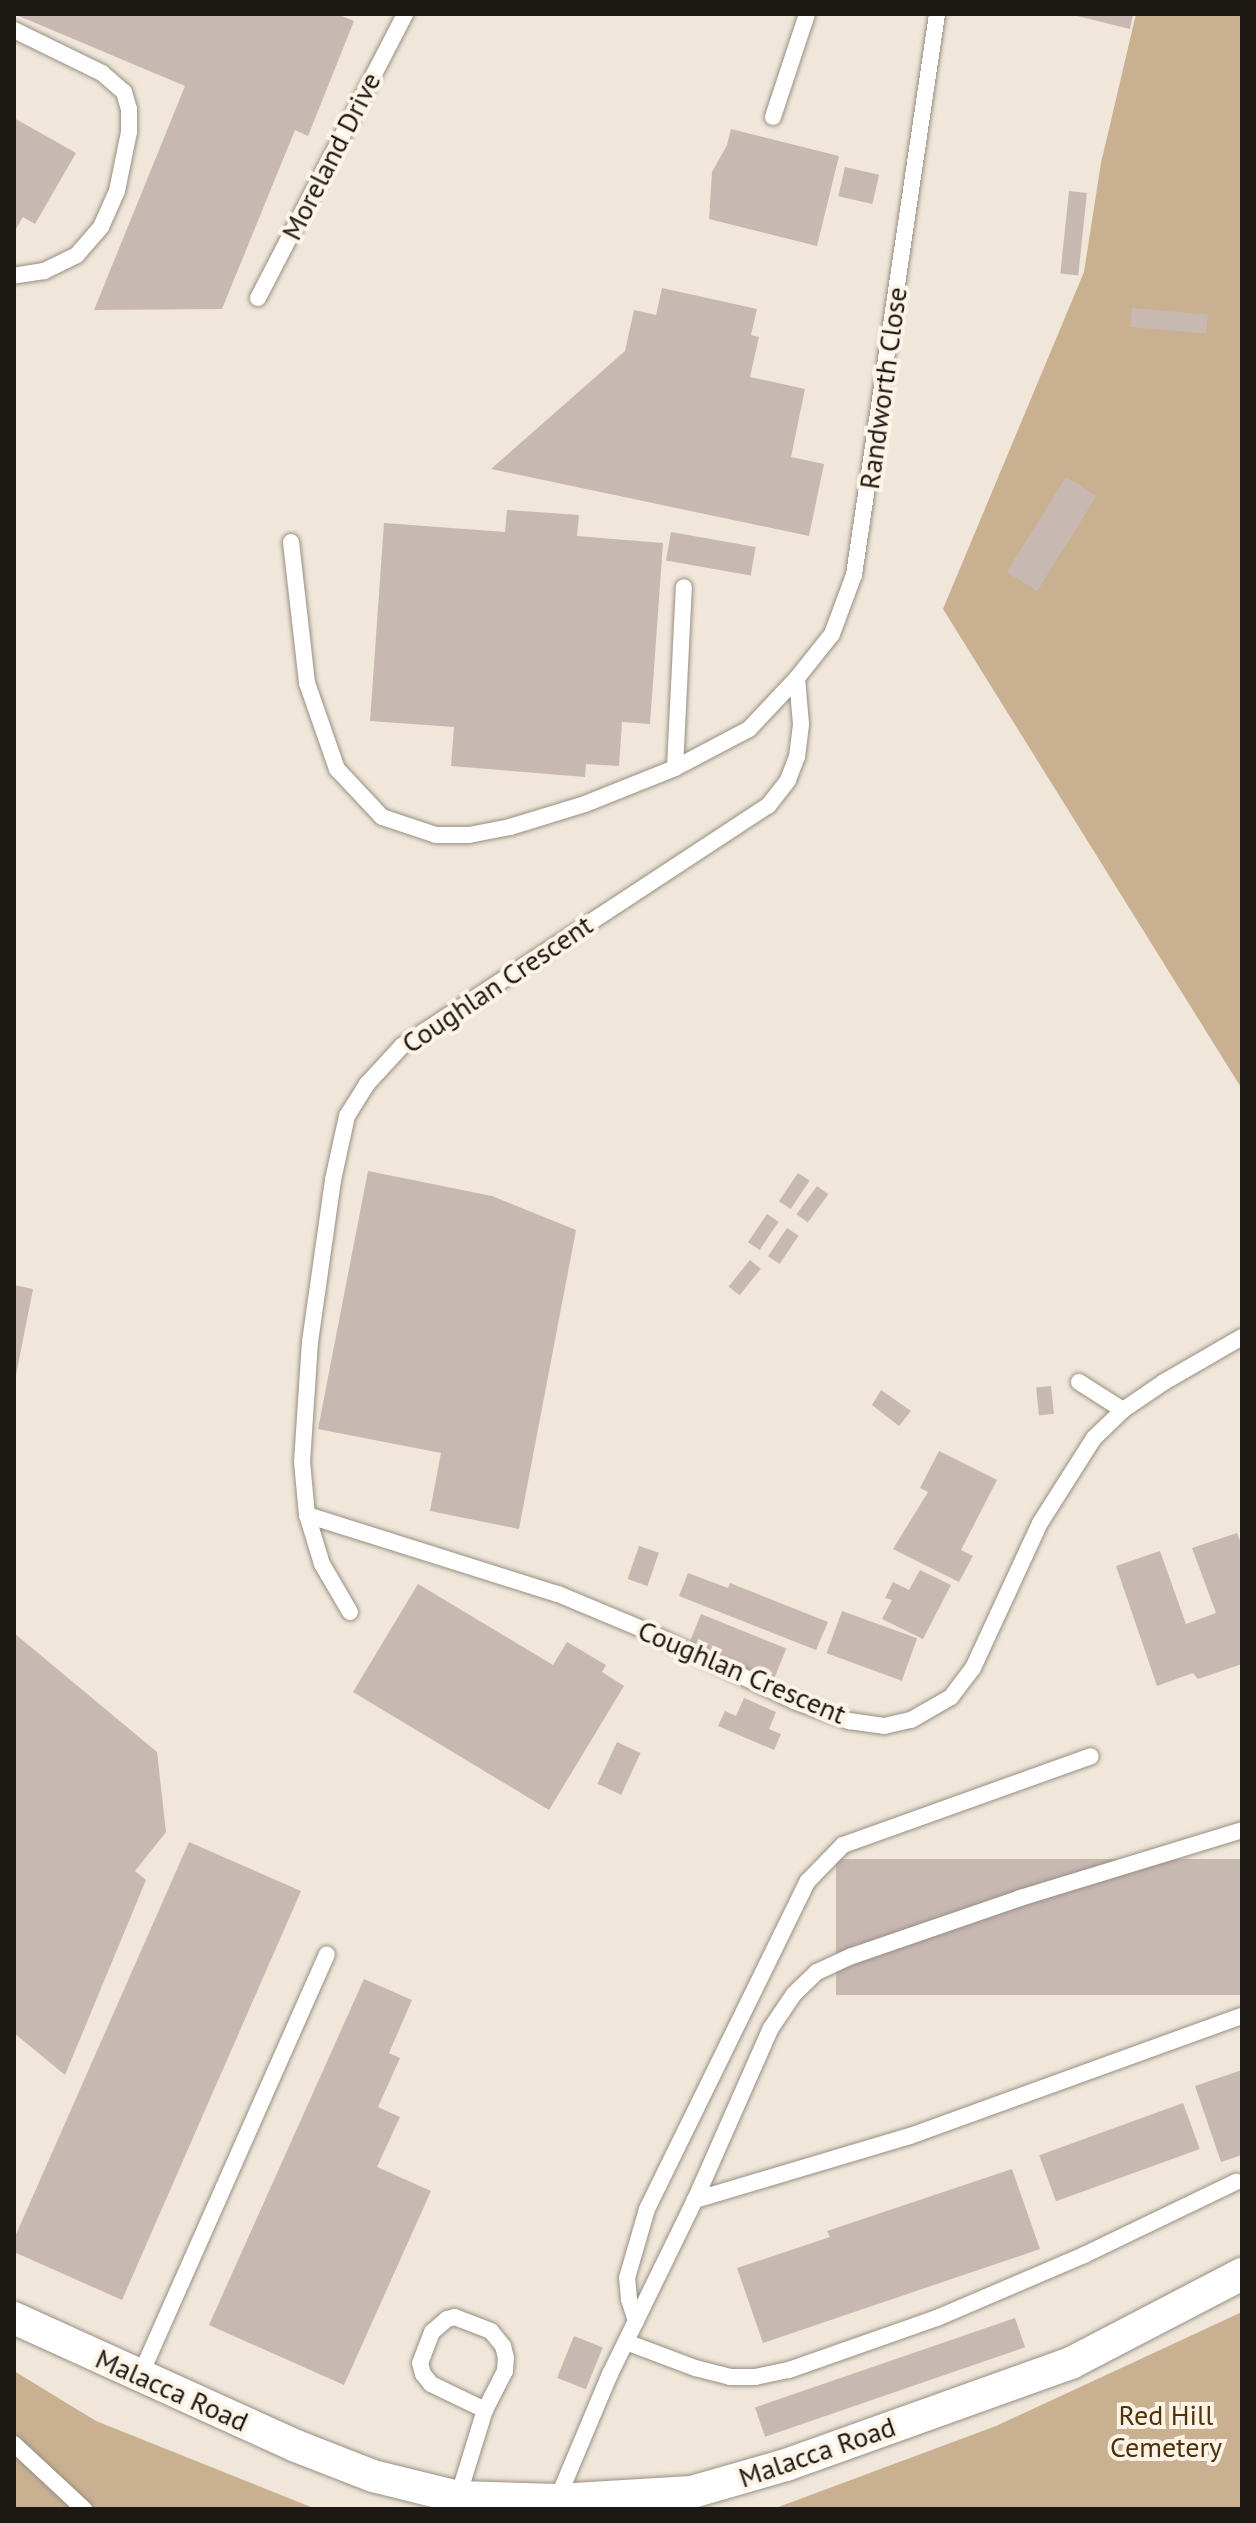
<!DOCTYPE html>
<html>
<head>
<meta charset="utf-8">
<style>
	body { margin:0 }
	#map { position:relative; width:1256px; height:2523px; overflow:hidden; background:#f0e6d9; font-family:"PT Sans",sans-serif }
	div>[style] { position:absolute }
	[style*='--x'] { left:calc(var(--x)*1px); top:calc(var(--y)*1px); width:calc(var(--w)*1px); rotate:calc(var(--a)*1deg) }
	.green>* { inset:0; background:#c8b091 }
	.building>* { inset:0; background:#c8b8b2; transform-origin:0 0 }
	.roads { filter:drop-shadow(0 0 2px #988f83) drop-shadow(0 0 2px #988f83) }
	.service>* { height:16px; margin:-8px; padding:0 8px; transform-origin:8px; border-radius:8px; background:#fff }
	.minor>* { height:32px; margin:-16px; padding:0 16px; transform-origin:16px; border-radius:16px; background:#fff }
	span { translate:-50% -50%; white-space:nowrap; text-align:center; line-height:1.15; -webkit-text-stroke:8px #fdf3e6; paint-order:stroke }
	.street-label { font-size:28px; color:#1c1914 }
	.park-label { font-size:28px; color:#4c330b }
	.frame { position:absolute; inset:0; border:16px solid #1c1914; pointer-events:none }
</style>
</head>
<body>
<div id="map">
	<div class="green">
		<div style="clip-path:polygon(1136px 14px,1242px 14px,1242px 1089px,943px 609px,1084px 272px,1101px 163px)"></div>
		<div style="clip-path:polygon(1242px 2312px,1242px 2509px,773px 2509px,996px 2426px)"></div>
		<div style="clip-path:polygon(14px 2371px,96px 2421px,316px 2509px,14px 2509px)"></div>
	</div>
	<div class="building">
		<div style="clip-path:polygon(14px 14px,337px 14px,354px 21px,308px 136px,295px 130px,222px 309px,94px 310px,185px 86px)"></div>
		<div style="clip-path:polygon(1069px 14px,1133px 14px,1130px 29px)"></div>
		<div style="clip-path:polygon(14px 118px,76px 153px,35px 224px,23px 217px,14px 232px)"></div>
		<div style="clip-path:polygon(731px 129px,839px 156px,817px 246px,709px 219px,712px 172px,727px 145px)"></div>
		<div style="left:845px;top:167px;width:35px;height:30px;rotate:13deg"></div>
		<div style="left:1069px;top:191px;width:18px;height:83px;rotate:6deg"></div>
		<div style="clip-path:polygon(662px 288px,757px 309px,751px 335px,759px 337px,750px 377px,805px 389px,791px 457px,824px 464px,809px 536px,491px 469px,625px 351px,634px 310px,656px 315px)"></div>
		<div style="left:1132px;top:308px;width:76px;height:19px;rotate:5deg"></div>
		<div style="left:1066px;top:477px;width:36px;height:112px;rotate:32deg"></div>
		<div style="clip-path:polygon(507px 510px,579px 515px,577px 536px,663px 543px,650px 724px,622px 722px,619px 766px,586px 764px,585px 777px,451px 766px,454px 727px,370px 721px,384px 523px,505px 532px)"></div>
		<div style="left:671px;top:532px;width:86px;height:29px;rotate:10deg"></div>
		<div style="clip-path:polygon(368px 1171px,492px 1196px,576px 1230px,519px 1529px,430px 1511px,441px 1453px,318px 1429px)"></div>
		<div style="left:798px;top:1173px;width:14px;height:34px;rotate:34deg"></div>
		<div style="left:817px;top:1186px;width:14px;height:35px;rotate:36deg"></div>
		<div style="left:767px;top:1214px;width:14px;height:34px;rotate:34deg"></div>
		<div style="left:787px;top:1228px;width:14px;height:34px;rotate:34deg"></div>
		<div style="left:750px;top:1260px;width:14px;height:34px;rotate:39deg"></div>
		<div style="clip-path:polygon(14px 1285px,33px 1289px,15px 1380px,14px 1380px)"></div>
		<div style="left:1051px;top:1386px;width:28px;height:15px;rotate:84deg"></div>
		<div style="clip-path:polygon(881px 1390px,911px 1411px,899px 1426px,872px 1405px)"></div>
		<div style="clip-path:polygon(939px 1451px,997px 1480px,961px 1550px,973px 1556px,959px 1582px,893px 1549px,928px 1492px,920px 1488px)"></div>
		<div style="clip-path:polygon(1237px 1533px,1242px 1546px,1242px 1664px,1198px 1679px,1193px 1673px,1157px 1686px,1116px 1566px,1160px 1551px,1186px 1624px,1216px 1613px,1192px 1548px)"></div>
		<div style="left:639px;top:1546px;width:21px;height:35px;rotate:19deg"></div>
		<div style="clip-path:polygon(920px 1570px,951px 1585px,923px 1639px,882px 1619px,892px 1600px,885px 1598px,893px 1582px,909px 1590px)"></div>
		<div style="clip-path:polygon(688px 1573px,728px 1588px,730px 1583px,828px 1622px,816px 1650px,679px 1596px)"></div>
		<div style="clip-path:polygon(418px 1584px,553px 1665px,567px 1642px,606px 1665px,602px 1672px,624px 1686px,549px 1810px,353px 1692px)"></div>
		<div style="left:842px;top:1611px;width:80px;height:45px;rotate:20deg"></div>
		<div style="left:701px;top:1614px;width:92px;height:34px;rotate:22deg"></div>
		<div style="clip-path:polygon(14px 1633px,157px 1752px,166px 1832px,135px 1871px,146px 1880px,65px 2075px,14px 2033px)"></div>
		<div style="clip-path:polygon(744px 1698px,776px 1712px,769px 1729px,781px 1734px,774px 1750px,718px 1726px,725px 1711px,736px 1716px)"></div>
		<div style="left:617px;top:1742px;width:26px;height:46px;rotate:25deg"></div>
		<div style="clip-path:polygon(189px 1842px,301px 1891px,122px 2300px,14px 2252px,14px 2239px)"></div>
		<div style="left:1242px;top:1859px;width:136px;height:406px;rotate:90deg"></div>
		<div style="clip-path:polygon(364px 1979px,412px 2000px,389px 2053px,400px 2058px,378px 2107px,400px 2117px,377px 2167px,431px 2191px,344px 2385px,209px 2325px)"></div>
		<div style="clip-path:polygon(1242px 2070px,1242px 2155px,1221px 2162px,1195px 2086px)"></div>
		<div style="left:1183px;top:2103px;width:49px;height:153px;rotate:70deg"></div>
		<div style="clip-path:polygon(1012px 2169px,1040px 2249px,763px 2343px,737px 2268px,830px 2237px,827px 2231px)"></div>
		<div style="left:1015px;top:2318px;width:31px;height:275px;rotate:71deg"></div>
		<div style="left:574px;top:2336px;width:31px;height:45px;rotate:22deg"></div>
	</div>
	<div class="roads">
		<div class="service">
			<div style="--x:14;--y:30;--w:98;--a:26"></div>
			<div style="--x:102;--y:73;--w:29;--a:41"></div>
			<div style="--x:124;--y:92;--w:18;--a:74"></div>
			<div style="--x:129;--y:109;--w:23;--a:90"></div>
			<div style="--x:129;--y:132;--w:60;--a:101.5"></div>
			<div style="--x:117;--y:191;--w:39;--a:114"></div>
			<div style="--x:101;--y:227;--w:37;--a:131"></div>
			<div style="--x:77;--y:255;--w:37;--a:154"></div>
			<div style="--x:44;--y:271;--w:30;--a:171"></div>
			<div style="--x:773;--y:117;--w:108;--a:-71.7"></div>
			<div style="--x:258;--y:298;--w:320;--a:-62.6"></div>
			<div style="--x:291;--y:542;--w:142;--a:83.5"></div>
			<div style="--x:307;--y:683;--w:91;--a:70.8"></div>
			<div style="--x:337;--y:769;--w:66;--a:46.8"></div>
			<div style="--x:382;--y:817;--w:57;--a:18.4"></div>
			<div style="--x:436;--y:835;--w:33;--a:0"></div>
			<div style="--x:469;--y:835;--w:42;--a:-11"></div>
			<div style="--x:510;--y:827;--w:78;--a:-17"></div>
			<div style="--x:585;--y:804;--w:97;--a:-21.8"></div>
			<div style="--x:675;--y:768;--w:84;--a:-27.8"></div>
			<div style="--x:749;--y:729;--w:70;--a:-46.7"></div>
			<div style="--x:797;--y:678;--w:56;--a:-51.5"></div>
			<div style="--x:832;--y:634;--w:63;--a:-69.6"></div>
			<div style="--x:854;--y:575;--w:567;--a:-81.58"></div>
			<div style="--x:675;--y:768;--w:181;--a:-87.2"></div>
			<div style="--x:1079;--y:1382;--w:52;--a:32.5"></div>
			<div style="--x:307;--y:1515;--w:263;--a:17.5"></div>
			<div style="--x:558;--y:1594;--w:91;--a:22.6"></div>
			<div style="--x:642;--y:1629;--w:168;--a:25.3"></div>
			<div style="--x:794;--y:1701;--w:59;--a:20"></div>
			<div style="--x:849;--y:1721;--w:35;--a:8"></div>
			<div style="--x:884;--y:1726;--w:28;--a:-13"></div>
			<div style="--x:911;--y:1720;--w:46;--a:-29.9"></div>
			<div style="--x:951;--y:1697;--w:36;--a:-53"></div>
			<div style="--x:973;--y:1668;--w:160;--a:-65.2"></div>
			<div style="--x:1040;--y:1523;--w:101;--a:-57.6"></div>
			<div style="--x:1094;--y:1438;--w:40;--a:-44"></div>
			<div style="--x:1123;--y:1410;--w:50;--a:-34.3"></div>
			<div style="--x:1164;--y:1382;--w:90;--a:-30"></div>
			<div style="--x:350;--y:1612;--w:56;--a:-120.3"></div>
			<div style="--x:322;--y:1564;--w:51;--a:-107"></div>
			<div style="--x:307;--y:1515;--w:53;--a:-95.4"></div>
			<div style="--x:302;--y:1462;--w:120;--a:-86.2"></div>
			<div style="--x:310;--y:1342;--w:164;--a:-81.9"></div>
			<div style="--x:333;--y:1180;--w:66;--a:-77.7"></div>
			<div style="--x:347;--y:1116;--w:38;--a:-58"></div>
			<div style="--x:367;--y:1084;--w:52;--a:-47.4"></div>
			<div style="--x:402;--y:1046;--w:438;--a:-33.3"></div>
			<div style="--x:768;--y:806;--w:33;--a:-52"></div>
			<div style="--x:788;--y:780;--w:25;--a:-69"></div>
			<div style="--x:797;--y:757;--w:33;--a:-83"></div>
			<div style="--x:801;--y:724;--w:46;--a:-95"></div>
			<div style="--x:695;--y:2200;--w:224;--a:-16.6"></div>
			<div style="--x:910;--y:2136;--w:353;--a:-19.9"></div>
			<div style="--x:636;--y:2321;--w:23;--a:-108"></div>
			<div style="--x:629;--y:2299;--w:21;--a:-95"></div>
			<div style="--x:627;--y:2278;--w:72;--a:-73.8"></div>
			<div style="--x:647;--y:2209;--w:365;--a:-63.9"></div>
			<div style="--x:808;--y:1881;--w:50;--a:-45.8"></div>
			<div style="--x:843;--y:1845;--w:263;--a:-19.7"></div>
			<div style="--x:626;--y:2342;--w:74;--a:20.6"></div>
			<div style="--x:695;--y:2368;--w:36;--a:14"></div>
			<div style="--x:730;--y:2377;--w:25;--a:0"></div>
			<div style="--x:755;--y:2377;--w:35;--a:-12"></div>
			<div style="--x:789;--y:2370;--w:157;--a:-19.4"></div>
			<div style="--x:937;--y:2318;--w:160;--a:-23.2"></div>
			<div style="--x:1084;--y:2255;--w:169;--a:-25.7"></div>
			<div style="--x:140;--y:2376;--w:461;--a:-66.1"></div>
			<div style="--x:14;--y:2444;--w:96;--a:42.9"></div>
			<div style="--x:458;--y:2497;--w:91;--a:-72.8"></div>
			<div style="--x:485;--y:2410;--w:44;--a:-62.9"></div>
			<div style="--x:505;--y:2371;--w:13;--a:-86"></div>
			<div style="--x:506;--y:2358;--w:12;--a:-104"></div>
			<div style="--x:503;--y:2346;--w:19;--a:-129"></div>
			<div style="--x:491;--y:2331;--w:39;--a:-159"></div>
			<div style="--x:455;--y:2317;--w:8;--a:166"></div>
			<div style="--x:447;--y:2319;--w:20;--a:139"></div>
			<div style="--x:432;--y:2332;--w:33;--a:111"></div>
			<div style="--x:420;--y:2363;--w:11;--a:75"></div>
			<div style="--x:423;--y:2374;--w:13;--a:51"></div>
			<div style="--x:431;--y:2384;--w:60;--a:25.7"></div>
			<div style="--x:557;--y:2500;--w:137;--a:-67.2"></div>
			<div style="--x:610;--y:2374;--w:194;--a:-64"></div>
			<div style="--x:695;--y:2200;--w:188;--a:-66.2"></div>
			<div style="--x:771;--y:2028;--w:41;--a:-55.9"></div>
			<div style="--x:794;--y:1994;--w:32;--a:-44"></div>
			<div style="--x:817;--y:1972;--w:38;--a:-25"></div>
			<div style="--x:852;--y:1956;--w:178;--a:-19"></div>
			<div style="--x:1020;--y:1898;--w:232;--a:-17"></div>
		</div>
		<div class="minor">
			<div style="--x:14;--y:2318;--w:310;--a:24.4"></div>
			<div style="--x:296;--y:2446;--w:83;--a:21.3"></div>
			<div style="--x:373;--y:2476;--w:88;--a:13.9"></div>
			<div style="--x:458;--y:2497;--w:99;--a:1.7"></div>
			<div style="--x:557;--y:2500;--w:135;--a:-3.4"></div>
			<div style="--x:692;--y:2492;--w:98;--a:-16"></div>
			<div style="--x:786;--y:2465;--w:303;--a:-19.7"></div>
			<div style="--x:1071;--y:2363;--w:193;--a:-27.5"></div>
		</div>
	</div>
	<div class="street-label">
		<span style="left:331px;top:156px;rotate:-63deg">Moreland Drive</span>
		<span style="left:883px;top:388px;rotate:-82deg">Randworth Close</span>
		<span style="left:497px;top:984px;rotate:-34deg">Coughlan Crescent</span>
		<span style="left:742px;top:1672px;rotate:23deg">Coughlan Crescent</span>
		<span style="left:172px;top:2390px;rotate:24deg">Malacca Road</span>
		<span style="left:817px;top:2452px;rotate:-19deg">Malacca Road</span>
	</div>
	<div class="park-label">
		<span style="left:1166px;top:2431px">Red Hill<br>Cemetery</span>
	</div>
	<div class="frame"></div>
</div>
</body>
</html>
